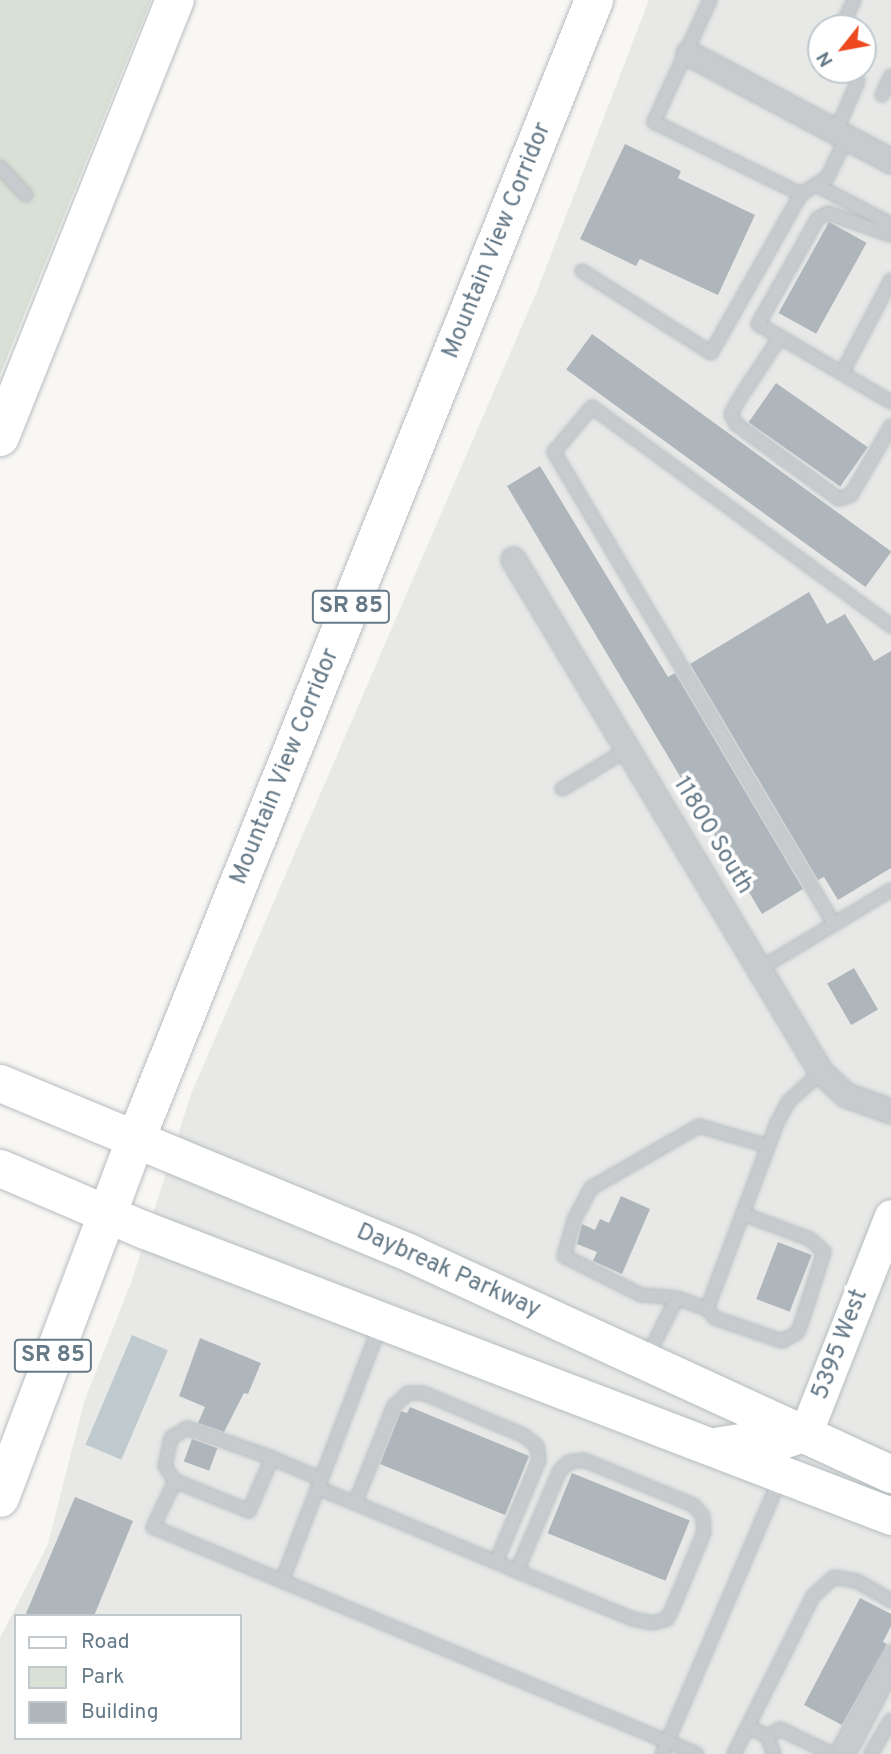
<!DOCTYPE html>
<html>
<head>
<meta charset="utf-8">
<style>
	body { margin:0 }
	#map { position:relative; width:891px; height:1754px; overflow:hidden; background:#f8f7f4; font-family:Overpass,sans-serif }
	div>[style] { position:absolute }
	[style*='--x'] { left:calc(var(--x)*1px); top:calc(var(--y)*1px); width:calc(var(--w)*1px); rotate:calc(var(--a)*1deg) }
	.built>* { inset:0; background:#e8e9e7 }
	.green>* { inset:0; background:#d9e0d5 }
	.water>* { inset:0; background:#becace; transform-origin:0 0 }
	.building>* { inset:0; background:#aeb6bc; transform-origin:0 0 }
	.roads { filter:drop-shadow(0 0 2px #b7bdc1) drop-shadow(0 0 2px #b7bdc1) }
	.lane>* { height:12px; margin:-6px; padding:0 6px; transform-origin:6px; border-radius:6px; background:#c7cbce }
	.street>* { height:23px; margin:-11.5px; padding:0 11.5px; transform-origin:11.5px; border-radius:11.5px; background:#c7cbce }
	.secondary>* { height:33px; margin:-16.5px; padding:0 16.5px; transform-origin:16.5px; border-radius:16.5px; background:#fff }
	.primary>* { height:37px; margin:-18.5px; padding:0 18.5px; transform-origin:18.5px; border-radius:18.5px; background:#fff }
	.highway>* { height:38px; margin:-19px; padding:0 19px; transform-origin:19px; border-radius:19px; background:#fff }
	span { translate:-50% -50%; white-space:nowrap; text-align:center; line-height:1.15; -webkit-text-stroke:7px #fff; paint-order:stroke }
	.shield-label span { padding:2px 5px; background:#fff; border:2px solid; border-radius:5px; -webkit-text-stroke-width:0 }
	.shield-label { font-size:23px; color:#657987; font-weight:700 }
	.street-label { font-size:24px; color:#657987 }
	.legend { position:absolute; left:14px; top:1614px; width:228px; height:126px; box-sizing:border-box; background:#fff; border:2px solid #c1c9cf; margin:0; padding:9px 12px; list-style:none; font-size:21px; color:#657987 }
	.legend li { display:flex; align-items:center; gap:14px; height:35px }
	.legend b { width:35px; border:2px solid #c1c9cf }
	.north { position:absolute; left:807px; top:14px; width:70px; height:70px; box-sizing:border-box; background:#fff; border:2px solid #c1c9cf; border-radius:50%; rotate:239deg; font-size:19px; font-weight:700; line-height:28px; text-align:center; color:#657987 }
	.north::after { content:''; display:block; margin:auto; width:24px; height:32px; background:#ed491f; clip-path:polygon(50% 0,100% 100%,50% 72%,0 100%) }
</style>
</head>
<body>
<div id="map">
	<div class="built">
		<div style="clip-path:polygon(evenodd,649px 0,891px 0,891px 1754px,0 1754px,0 1638px,48px 1544px,84px 1402px,132px 1280px,191px 1094px,537px 291px,649px 0,821px 28px,863px 28px,863px 70px,821px 70px,821px 28px,649px 0,16px 1616px,240px 1616px,240px 1738px,16px 1738px,16px 1616px)"></div>
	</div>
	<div class="green">
		<div style="clip-path:polygon(0 0,151px 0,0 375px)"></div>
	</div>
	<div class="water">
		<div style="left:132px;top:1335px;width:39px;height:119px;rotate:23deg"></div>
	</div>
	<div class="building">
		<div style="clip-path:polygon(625px 144px,681px 171px,678px 178px,755px 215px,718px 295px,640px 259px,636px 266px,580px 239px)"></div>
		<div style="left:829px;top:222px;width:43px;height:104px;rotate:29deg"></div>
		<div style="left:592px;top:334px;width:370px;height:44px;rotate:36deg"></div>
		<div style="left:776px;top:383px;width:112px;height:48px;rotate:35deg"></div>
		<div style="clip-path:polygon(540px 466px,668px 677px,675px 673px,803px 889px,762px 914px,507px 486px)"></div>
		<div style="clip-path:polygon(809px 592px,827px 624px,845px 614px,874px 661px,891px 651px,891px 868px,838px 900px,824px 877px,818px 880px,690px 664px)"></div>
		<div style="left:854px;top:968px;width:48px;height:31px;rotate:60deg"></div>
		<div style="clip-path:polygon(621px 1196px,650px 1209px,622px 1274px,593px 1261px,597px 1252px,577px 1244px,582px 1224px,595px 1230px,600px 1219px,609px 1223px)"></div>
		<div style="left:778px;top:1242px;width:36px;height:61px;rotate:21deg"></div>
		<div style="clip-path:polygon(200px 1338px,261px 1363px,248px 1394px,244px 1393px,224px 1432px,198px 1423px,205px 1407px,179px 1396px)"></div>
		<div style="clip-path:polygon(410px 1407px,529px 1456px,505px 1515px,380px 1464px,401px 1411px,407px 1413px)"></div>
		<div style="left:192px;top:1439px;width:27px;height:24px;rotate:20deg"></div>
		<div style="left:572px;top:1473px;width:127px;height:65px;rotate:22deg"></div>
		<div style="clip-path:polygon(75px 1497px,133px 1521px,94px 1616px,25px 1616px)"></div>
		<div style="clip-path:polygon(860px 1598px,891px 1614px,891px 1626px,883px 1642px,887px 1644px,842px 1725px,804px 1705px)"></div>
	</div>
	<div class="roads">
		<div class="lane">
			<div style="--x:710;--y:0;--w:134;--a:114.7"></div>
			<div style="--x:654;--y:122;--w:164;--a:26.1"></div>
			<div style="--x:841;--y:28;--w:31;--a:-65"></div>
			<div style="--x:882;--y:95;--w:21;--a:-65"></div>
			<div style="--x:836;--y:131;--w:55;--a:-66.3"></div>
			<div style="--x:0;--y:167;--w:38;--a:47"></div>
			<div style="--x:816;--y:185;--w:85;--a:27.5"></div>
			<div style="--x:891;--y:235;--w:67;--a:-160.8"></div>
			<div style="--x:828;--y:213;--w:11;--a:153"></div>
			<div style="--x:818;--y:218;--w:122;--a:119.5"></div>
			<div style="--x:758;--y:324;--w:154;--a:30.4"></div>
			<div style="--x:582;--y:271;--w:153;--a:32.4"></div>
			<div style="--x:711;--y:353;--w:183;--a:-60.5"></div>
			<div style="--x:801;--y:194;--w:31;--a:-32"></div>
			<div style="--x:827;--y:178;--w:46;--a:-64"></div>
			<div style="--x:780;--y:337;--w:77;--a:123.3"></div>
			<div style="--x:738;--y:401;--w:15;--a:118"></div>
			<div style="--x:731;--y:414;--w:11;--a:63"></div>
			<div style="--x:736;--y:424;--w:127;--a:36.1"></div>
			<div style="--x:839;--y:499;--w:13;--a:-18"></div>
			<div style="--x:851;--y:495;--w:80;--a:-59.9"></div>
			<div style="--x:842;--y:373;--w:105;--a:-62.2"></div>
			<div style="--x:562;--y:789;--w:77;--a:-31.2"></div>
			<div style="--x:834;--y:924;--w:549;--a:-120.68"></div>
			<div style="--x:554;--y:452;--w:59;--a:-49.8"></div>
			<div style="--x:592;--y:407;--w:371;--a:36.2"></div>
			<div style="--x:761;--y:968;--w:152;--a:-31"></div>
			<div style="--x:677;--y:1298;--w:36;--a:-175"></div>
			<div style="--x:641;--y:1295;--w:86;--a:-153.1"></div>
			<div style="--x:564;--y:1256;--w:40;--a:-74"></div>
			<div style="--x:575;--y:1218;--w:34;--a:-62"></div>
			<div style="--x:591;--y:1188;--w:125;--a:-29.9"></div>
			<div style="--x:699;--y:1126;--w:72;--a:16.2"></div>
			<div style="--x:707;--y:1309;--w:12;--a:48"></div>
			<div style="--x:715;--y:1318;--w:71;--a:18.9"></div>
			<div style="--x:782;--y:1341;--w:17;--a:-28"></div>
			<div style="--x:797;--y:1333;--w:10;--a:-66"></div>
			<div style="--x:801;--y:1324;--w:76;--a:-72.3"></div>
			<div style="--x:824;--y:1252;--w:19;--a:-137"></div>
			<div style="--x:810;--y:1239;--w:72;--a:-159.5"></div>
			<div style="--x:646;--y:1359;--w:68;--a:-63.1"></div>
			<div style="--x:677;--y:1298;--w:32;--a:20"></div>
			<div style="--x:707;--y:1309;--w:199;--a:-69.4"></div>
			<div style="--x:777;--y:1123;--w:24;--a:-62"></div>
			<div style="--x:788;--y:1102;--w:45;--a:-42.3"></div>
			<div style="--x:321;--y:1479;--w:53;--a:-156.8"></div>
			<div style="--x:272;--y:1458;--w:58;--a:113.5"></div>
			<div style="--x:249;--y:1511;--w:80;--a:-157.9"></div>
			<div style="--x:175;--y:1481;--w:51;--a:115.6"></div>
			<div style="--x:153;--y:1527;--w:589;--a:22.65"></div>
			<div style="--x:175;--y:1481;--w:18;--a:-124"></div>
			<div style="--x:165;--y:1466;--w:29;--a:-78"></div>
			<div style="--x:171;--y:1438;--w:19;--a:-32"></div>
			<div style="--x:187;--y:1428;--w:90;--a:19.4"></div>
			<div style="--x:318;--y:1488;--w:71;--a:22.2"></div>
			<div style="--x:384;--y:1515;--w:121;--a:22.8"></div>
			<div style="--x:496;--y:1562;--w:23;--a:23"></div>
			<div style="--x:517;--y:1571;--w:60;--a:22.7"></div>
			<div style="--x:572;--y:1594;--w:66;--a:22.3"></div>
			<div style="--x:633;--y:1619;--w:19;--a:12"></div>
			<div style="--x:652;--y:1623;--w:16;--a:-15"></div>
			<div style="--x:667;--y:1619;--w:13;--a:-63"></div>
			<div style="--x:673;--y:1607;--w:81;--a:-67.5"></div>
			<div style="--x:704;--y:1532;--w:16;--a:-94"></div>
			<div style="--x:703;--y:1516;--w:15;--a:-132"></div>
			<div style="--x:693;--y:1505;--w:118;--a:-157.6"></div>
			<div style="--x:584;--y:1460;--w:15;--a:172"></div>
			<div style="--x:569;--y:1462;--w:12;--a:138"></div>
			<div style="--x:560;--y:1470;--w:110;--a:113.1"></div>
			<div style="--x:355;--y:1503;--w:105;--a:-68.1"></div>
			<div style="--x:394;--y:1406;--w:19;--a:-43"></div>
			<div style="--x:408;--y:1393;--w:15;--a:0"></div>
			<div style="--x:423;--y:1393;--w:108;--a:22.8"></div>
			<div style="--x:523;--y:1435;--w:18;--a:38"></div>
			<div style="--x:537;--y:1446;--w:14;--a:82"></div>
			<div style="--x:539;--y:1460;--w:111;--a:112.9"></div>
			<div style="--x:282;--y:1581;--w:276;--a:-69"></div>
			<div style="--x:748;--y:1727;--w:21;--a:25"></div>
			<div style="--x:767;--y:1736;--w:19;--a:69"></div>
			<div style="--x:767;--y:1736;--w:15;--a:-28"></div>
			<div style="--x:780;--y:1729;--w:58;--a:25.7"></div>
			<div style="--x:662;--y:1754;--w:301;--a:-66.8"></div>
			<div style="--x:734;--y:1754;--w:177;--a:-63.4"></div>
			<div style="--x:813;--y:1596;--w:28;--a:-42"></div>
			<div style="--x:834;--y:1577;--w:23;--a:10"></div>
			<div style="--x:857;--y:1581;--w:39;--a:30"></div>
			<div style="--x:836;--y:1754;--w:116;--a:-61.7"></div>
			<div style="--x:849;--y:1754;--w:90;--a:-62.3"></div>
			<div style="--x:871;--y:1754;--w:39;--a:-60"></div>
		</div>
		<div class="street">
			<div style="--x:688;--y:53;--w:230;--a:28"></div>
			<div style="--x:513;--y:559;--w:598;--a:59.02"></div>
			<div style="--x:821;--y:1072;--w:34;--a:43"></div>
			<div style="--x:846;--y:1095;--w:48;--a:19.6"></div>
		</div>
		<div class="secondary">
			<div style="--x:708;--y:1445;--w:37;--a:-9"></div>
			<div style="--x:745;--y:1439;--w:24;--a:19"></div>
			<div style="--x:768;--y:1447;--w:39;--a:-19"></div>
			<div style="--x:805;--y:1434;--w:234;--a:-68.5"></div>
		</div>
		<div class="primary">
			<div style="--x:0;--y:1083;--w:446;--a:22.5"></div>
			<div style="--x:412;--y:1254;--w:527;--a:24.67"></div>
			<div style="--x:0;--y:1168;--w:158;--a:23.2"></div>
			<div style="--x:145;--y:1230;--w:799;--a:20.98"></div>
		</div>
		<div class="highway">
			<div style="--x:0;--y:437;--w:471;--a:-68.2"></div>
			<div style="--x:0;--y:1498;--w:384;--a:-69.3"></div>
			<div style="--x:136;--y:1139;--w:1228;--a:-68.09"></div>
		</div>
	</div>
	<div class="shield-label">
		<span style="left:351px;top:607px">SR 85</span>
		<span style="left:53px;top:1356px">SR 85</span>
	</div>
	<div class="street-label">
		<span style="left:498px;top:241px;rotate:-68deg">Mountain View Corridor</span>
		<span style="left:286px;top:767px;rotate:-68deg">Mountain View Corridor</span>
		<span style="left:712px;top:836px;rotate:59deg">11800 South</span>
		<span style="left:448px;top:1272px;rotate:24deg">Daybreak Parkway</span>
		<span style="left:841px;top:1345px;rotate:-69deg">5395 West</span>
	</div>
	<ul class="legend">
	<li><b style="height:9px;background:#fff"></b>Road</li>
	<li><b style="height:19px;background:#d9e0d5"></b>Park</li>
	<li><b style="height:19px;background:#aeb6bc"></b>Building</li>
	</ul>
	<div class="north">N</div>
</div>
</body>
</html>
